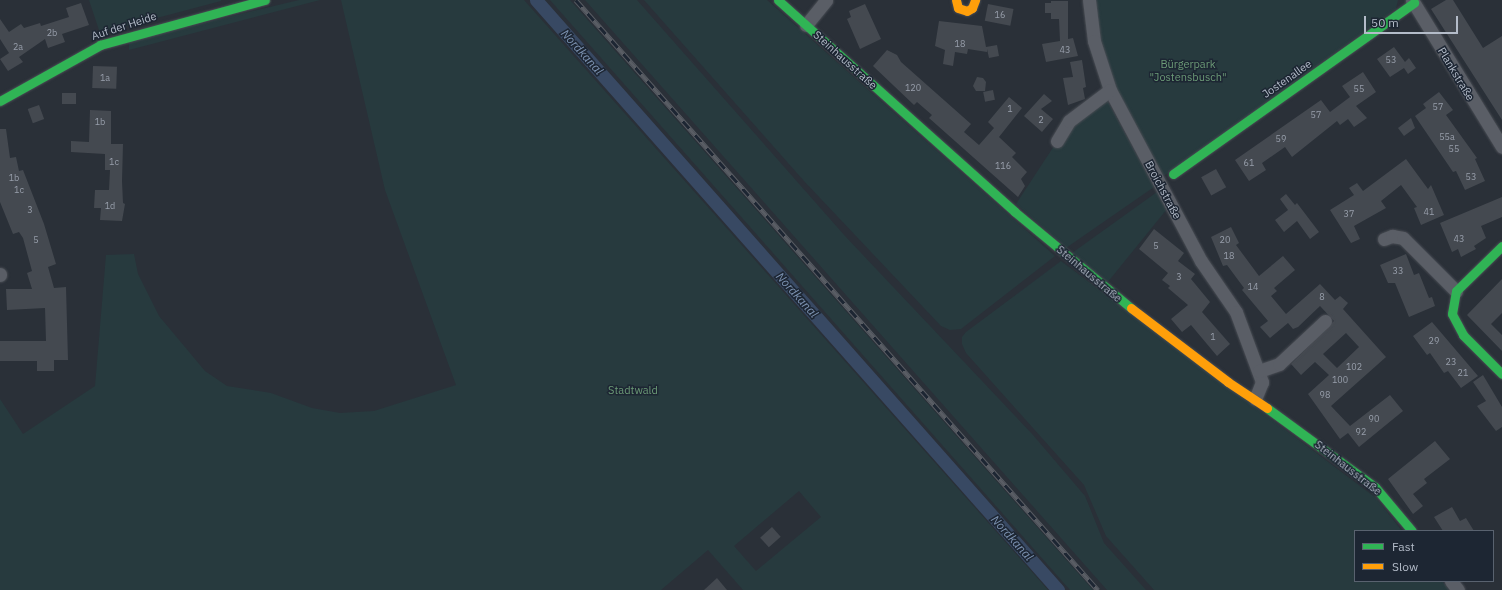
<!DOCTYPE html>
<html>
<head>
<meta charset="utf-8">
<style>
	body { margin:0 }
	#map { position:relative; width:1502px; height:590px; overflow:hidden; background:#2a3038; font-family:"IBM Plex Sans",sans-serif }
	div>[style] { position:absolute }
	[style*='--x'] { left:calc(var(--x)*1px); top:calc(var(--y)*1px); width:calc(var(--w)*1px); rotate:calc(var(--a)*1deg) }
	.green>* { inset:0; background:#273a3e }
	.canal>* { height:13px; margin:-6.5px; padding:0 6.5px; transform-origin:6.5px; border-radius:6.5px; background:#384963 }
	.building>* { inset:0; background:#444950; transform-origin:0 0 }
	.roads { filter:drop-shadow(0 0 1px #484c53) drop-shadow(0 0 1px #484c53) }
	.street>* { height:13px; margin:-6.5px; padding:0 6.5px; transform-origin:6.5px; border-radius:6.5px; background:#5a5e66 }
	.fast>* { height:9px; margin:-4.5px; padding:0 4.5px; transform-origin:4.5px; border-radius:4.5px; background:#30b455 }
	.slow>* { height:9px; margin:-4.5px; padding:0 4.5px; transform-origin:4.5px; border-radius:4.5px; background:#ff9f0a }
	.rail>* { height:4.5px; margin-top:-2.25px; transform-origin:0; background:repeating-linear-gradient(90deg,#1d2633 0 9px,#595d64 0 18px); box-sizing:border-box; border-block:1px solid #595d64 }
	span { translate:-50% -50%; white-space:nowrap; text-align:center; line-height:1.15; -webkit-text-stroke:3px #1d2633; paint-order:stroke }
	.number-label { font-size:9px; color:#989fab }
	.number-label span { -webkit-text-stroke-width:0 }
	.street-label { font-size:11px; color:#b4bcc9 }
	.park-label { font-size:11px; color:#6b9a76 }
	.water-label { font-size:12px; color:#7c92b1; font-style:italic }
	.legend { position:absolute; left:1354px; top:530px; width:140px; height:52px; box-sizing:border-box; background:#1d2633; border:1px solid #59626f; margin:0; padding:5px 7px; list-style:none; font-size:12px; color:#b4bcc9 }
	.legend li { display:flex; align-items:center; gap:8px; height:20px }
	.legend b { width:20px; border:1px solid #59626f }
	.scale { position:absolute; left:1364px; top:16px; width:94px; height:18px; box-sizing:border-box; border:2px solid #b4bcc9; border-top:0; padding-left:5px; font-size:12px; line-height:14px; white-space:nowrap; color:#b4bcc9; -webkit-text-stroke:3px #1d2633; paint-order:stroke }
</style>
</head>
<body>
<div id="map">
	<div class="green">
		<div style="clip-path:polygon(89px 0,221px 0,221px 1px,100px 33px)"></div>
		<div style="clip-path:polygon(299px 0,320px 0,129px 50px,129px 43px,158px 34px)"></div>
		<div style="clip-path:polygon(evenodd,341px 0,524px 0,1048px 590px,743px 590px,708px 550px,661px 590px,0 590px,0 399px,23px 434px,95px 386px,106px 255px,134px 254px,138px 274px,159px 316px,205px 371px,227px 386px,271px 393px,312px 408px,340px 413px,374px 411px,456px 385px,385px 190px,341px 0,799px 491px,821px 517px,756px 571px,734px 546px,799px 491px)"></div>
		<div style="clip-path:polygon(550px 0,570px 0,1093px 590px,1070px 590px)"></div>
		<div style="clip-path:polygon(585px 0,637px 0,845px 236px,1033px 435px,1085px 496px,1104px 543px,1146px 590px,1107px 590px)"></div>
		<div style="clip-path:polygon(644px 0,767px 0,1055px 256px,961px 329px,950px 330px,941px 326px,804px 181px)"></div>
		<div style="clip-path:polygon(1094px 0,1398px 0,1396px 9px,1161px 178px,1113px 84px,1100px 41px)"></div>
		<div style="clip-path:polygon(1107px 100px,1154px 187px,1066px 248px,1016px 204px,1054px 146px,1071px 126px)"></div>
		<div style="clip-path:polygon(1157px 192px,1167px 209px,1107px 283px,1072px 253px)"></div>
		<div style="clip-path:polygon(1061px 261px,1376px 498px,1402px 531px,1355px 531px,1355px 581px,1442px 581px,1449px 590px,1154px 590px,1106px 536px,1084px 485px,966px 353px,962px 344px,962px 337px,966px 332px)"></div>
	</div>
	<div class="canal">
		<div style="--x:536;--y:0;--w:788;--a:48.5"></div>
	</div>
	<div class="building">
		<div style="clip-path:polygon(1446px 0,1453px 0,1483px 48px,1502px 36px,1502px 120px,1431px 9px)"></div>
		<div style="clip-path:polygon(1051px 1px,1068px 1px,1068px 39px,1073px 38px,1078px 56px,1046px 62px,1042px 44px,1060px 41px,1059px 19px,1051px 19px,1051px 13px,1045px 13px,1045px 3px,1051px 3px)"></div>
		<div style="clip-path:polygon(81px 3px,89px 25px,62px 34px,65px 42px,48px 48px,45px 39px,19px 57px,23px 62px,8px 71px,0 59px,9px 53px,0 39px,0 19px,9px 32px,21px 24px,24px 28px,40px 23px,41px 26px,69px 17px,66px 8px)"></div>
		<div style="clip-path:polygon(865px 4px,881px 39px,860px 49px,847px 19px,851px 17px,849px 11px)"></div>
		<div style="left:988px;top:4px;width:26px;height:17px;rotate:11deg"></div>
		<div style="clip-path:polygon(939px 21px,982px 26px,986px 47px,997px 45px,999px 56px,989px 58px,987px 49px,987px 52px,968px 49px,967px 54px,955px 52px,953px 66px,943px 64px,945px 50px,935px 46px)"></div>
		<div style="clip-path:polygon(1394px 47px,1405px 62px,1409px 58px,1416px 68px,1408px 74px,1404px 68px,1390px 77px,1377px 59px)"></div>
		<div style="clip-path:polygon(887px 50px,897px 55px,901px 62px,971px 124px,964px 132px,979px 145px,994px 128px,988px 122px,1009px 97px,1022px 108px,999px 137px,1016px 153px,1012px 157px,1027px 172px,1021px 179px,1025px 186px,1018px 197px,929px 118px,932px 115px,917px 102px,914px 105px,873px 66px)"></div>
		<div style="clip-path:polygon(1082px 60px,1086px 87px,1083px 88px,1085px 99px,1068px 105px,1063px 78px,1073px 77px,1070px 62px)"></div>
		<div style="left:93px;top:66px;width:24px;height:22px;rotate:2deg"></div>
		<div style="clip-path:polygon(1363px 72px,1376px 92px,1356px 106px,1367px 118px,1354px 127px,1348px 119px,1340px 125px,1337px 121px,1292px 157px,1285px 147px,1262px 163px,1266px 170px,1249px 181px,1235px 160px,1321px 100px,1330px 112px,1350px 97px,1342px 86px)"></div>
		<div style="clip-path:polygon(977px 77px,983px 78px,986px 82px,985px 91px,976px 91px,973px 86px)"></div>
		<div style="left:993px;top:90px;width:10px;height:10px;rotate:79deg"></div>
		<div style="clip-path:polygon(1439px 92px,1453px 110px,1446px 115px,1477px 158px,1475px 159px,1485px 181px,1465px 190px,1456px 171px,1453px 172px,1415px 116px,1426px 108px,1423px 104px)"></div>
		<div style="left:62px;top:93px;width:14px;height:11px"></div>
		<div style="clip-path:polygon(1044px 94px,1052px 101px,1041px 109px,1053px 119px,1042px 132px,1024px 116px)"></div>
		<div style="left:39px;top:105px;width:15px;height:12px;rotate:70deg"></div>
		<div style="clip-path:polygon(90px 110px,111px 111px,111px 144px,123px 144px,122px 181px,123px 203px,125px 204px,122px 221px,100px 220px,101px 208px,94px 208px,95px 190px,109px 190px,110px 170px,105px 170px,105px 154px,71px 152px,71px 141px,89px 142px)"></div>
		<div style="clip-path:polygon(1411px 118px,1415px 128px,1404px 136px,1398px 128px)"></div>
		<div style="clip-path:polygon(0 129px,6px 129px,10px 158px,16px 157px,19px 171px,23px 170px,44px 224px,56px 264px,48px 267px,54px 288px,66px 287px,68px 360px,54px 360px,54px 371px,37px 371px,37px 361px,0 361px,0 341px,46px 341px,45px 308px,7px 310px,6px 289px,32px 289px,27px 273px,32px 271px,23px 238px,19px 232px,13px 234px,0 202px)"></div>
		<div style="clip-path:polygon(1406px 159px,1428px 189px,1431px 185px,1444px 215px,1421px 225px,1414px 208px,1417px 207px,1401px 185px,1381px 201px,1386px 208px,1354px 226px,1360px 239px,1351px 243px,1330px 210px,1354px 195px,1349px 188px,1357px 183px,1363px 191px)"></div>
		<div style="left:1216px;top:169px;width:21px;height:17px;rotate:61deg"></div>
		<div style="clip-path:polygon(1286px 194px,1295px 205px,1297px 203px,1319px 232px,1310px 239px,1297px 221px,1284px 232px,1275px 220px,1288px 210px,1280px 199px)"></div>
		<div style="clip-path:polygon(1502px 197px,1502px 217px,1481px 226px,1486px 238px,1474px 246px,1476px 249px,1461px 257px,1458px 249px,1452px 252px,1440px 223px)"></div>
		<div style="clip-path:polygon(evenodd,1231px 227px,1239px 243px,1236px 245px,1259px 276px,1283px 256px,1295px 270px,1274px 288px,1277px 291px,1271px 296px,1286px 314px,1320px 284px,1335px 300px,1340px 296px,1348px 303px,1343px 309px,1386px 357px,1331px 406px,1350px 426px,1390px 395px,1403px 411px,1359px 447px,1348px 433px,1340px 439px,1308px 394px,1329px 375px,1315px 362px,1301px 375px,1291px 364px,1334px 321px,1320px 306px,1298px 327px,1293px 329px,1288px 323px,1270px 338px,1260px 327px,1268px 321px,1242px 290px,1244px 288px,1227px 265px,1223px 266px,1211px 237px,1231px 227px,1346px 333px,1359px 347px,1337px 368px,1323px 354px,1346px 333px)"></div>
		<div style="clip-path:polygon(1154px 229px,1184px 253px,1178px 261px,1195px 274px,1191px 279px,1210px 302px,1202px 312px,1230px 344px,1217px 356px,1191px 325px,1182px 332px,1171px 319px,1188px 305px,1168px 288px,1170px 286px,1162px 280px,1168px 273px,1139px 249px)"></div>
		<div style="clip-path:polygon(1406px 254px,1414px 275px,1419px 273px,1429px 298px,1432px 297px,1435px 306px,1409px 317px,1395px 283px,1388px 283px,1380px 265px)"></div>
		<div style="clip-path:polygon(1502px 279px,1502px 313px,1491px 324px,1502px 335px,1502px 351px,1467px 315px)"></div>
		<div style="clip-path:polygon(1432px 322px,1478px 376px,1461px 388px,1448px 371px,1444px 373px,1430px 353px,1427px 355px,1413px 336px)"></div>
		<div style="clip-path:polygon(1483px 375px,1502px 407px,1502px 427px,1496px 431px,1477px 406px,1486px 401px,1473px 382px)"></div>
		<div style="clip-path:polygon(1435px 441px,1450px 459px,1424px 479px,1427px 483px,1413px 494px,1423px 506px,1413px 514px,1388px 479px)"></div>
		<div style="clip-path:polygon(1452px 507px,1460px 521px,1466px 518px,1474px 531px,1443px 531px,1434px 517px)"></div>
		<div style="left:772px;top:527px;width:13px;height:16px;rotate:48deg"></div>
		<div style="clip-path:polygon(717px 578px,727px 590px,704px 590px)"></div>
	</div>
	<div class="roads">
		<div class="street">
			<div style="--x:1089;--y:0;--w:41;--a:83"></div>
			<div style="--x:1094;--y:41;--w:52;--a:71.9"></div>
			<div style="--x:1110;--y:90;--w:194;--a:62"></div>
			<div style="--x:1201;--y:261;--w:62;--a:55.5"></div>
			<div style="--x:1236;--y:312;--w:75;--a:69.6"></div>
			<div style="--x:1262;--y:382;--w:18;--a:112"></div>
			<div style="--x:1412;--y:0;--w:172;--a:58.5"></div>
			<div style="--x:806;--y:25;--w:32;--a:-51"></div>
			<div style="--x:1057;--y:141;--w:23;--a:-59"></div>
			<div style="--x:1069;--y:121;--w:51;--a:-37.1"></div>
			<div style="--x:1384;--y:239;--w:9;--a:-21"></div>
			<div style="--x:1392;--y:236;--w:11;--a:10"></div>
			<div style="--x:1403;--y:238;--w:75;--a:45"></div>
			<div style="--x:0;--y:274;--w:1;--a:90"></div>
			<div style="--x:1259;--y:371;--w:21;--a:-19"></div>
			<div style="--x:1279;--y:364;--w:63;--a:-43.1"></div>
			<div style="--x:1451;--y:581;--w:11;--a:52"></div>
		</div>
		<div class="fast">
			<div style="--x:778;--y:0;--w:318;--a:41.8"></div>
			<div style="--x:1015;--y:212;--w:151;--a:39.6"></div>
			<div style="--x:0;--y:101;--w:115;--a:-29.2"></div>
			<div style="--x:100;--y:45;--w:171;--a:-15.3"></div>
			<div style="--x:1173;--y:174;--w:296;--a:-35.4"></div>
			<div style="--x:1502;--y:246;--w:64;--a:135.6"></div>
			<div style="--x:1456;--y:291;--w:23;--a:100"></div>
			<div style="--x:1452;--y:314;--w:24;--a:62"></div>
			<div style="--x:1463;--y:335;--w:55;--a:45"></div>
			<div style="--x:1267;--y:408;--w:134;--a:36.2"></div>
			<div style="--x:1375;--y:487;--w:57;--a:49.9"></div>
		</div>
		<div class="slow">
			<div style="--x:956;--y:0;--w:8;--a:76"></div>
			<div style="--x:958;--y:8;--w:9;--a:18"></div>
			<div style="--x:967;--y:11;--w:6;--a:-31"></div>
			<div style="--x:972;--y:8;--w:9;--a:-69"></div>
			<div style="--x:1131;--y:308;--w:122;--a:37.3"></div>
			<div style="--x:1228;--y:382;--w:47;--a:33.7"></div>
		</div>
	</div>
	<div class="rail">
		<div style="--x:576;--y:0;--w:788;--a:48.5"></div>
	</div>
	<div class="number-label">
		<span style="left:1000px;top:15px">16</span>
		<span style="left:52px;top:33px">2b</span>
		<span style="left:960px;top:44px">18</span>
		<span style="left:18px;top:47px">2a</span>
		<span style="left:1065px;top:50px">43</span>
		<span style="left:1391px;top:60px">53</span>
		<span style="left:105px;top:78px">1a</span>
		<span style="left:913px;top:88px">120</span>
		<span style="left:1359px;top:89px">55</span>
		<span style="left:1438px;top:107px">57</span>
		<span style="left:1010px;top:109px">1</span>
		<span style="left:1316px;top:115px">57</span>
		<span style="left:1041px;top:120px">2</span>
		<span style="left:100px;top:122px">1b</span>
		<span style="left:1447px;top:137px">55a</span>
		<span style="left:1281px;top:139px">59</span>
		<span style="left:1454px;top:149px">55</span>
		<span style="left:114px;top:162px">1c</span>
		<span style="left:1249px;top:163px">61</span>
		<span style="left:1003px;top:166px">116</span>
		<span style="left:1471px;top:177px">53</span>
		<span style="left:14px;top:178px">1b</span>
		<span style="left:19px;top:190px">1c</span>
		<span style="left:110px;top:206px">1d</span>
		<span style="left:30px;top:210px">3</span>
		<span style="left:1429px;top:212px">41</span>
		<span style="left:1349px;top:214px">37</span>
		<span style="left:1459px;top:239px">43</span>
		<span style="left:36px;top:240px">5</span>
		<span style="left:1225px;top:240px">20</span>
		<span style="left:1156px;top:246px">5</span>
		<span style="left:1229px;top:256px">18</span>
		<span style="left:1398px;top:271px">33</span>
		<span style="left:1179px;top:277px">3</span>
		<span style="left:1253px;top:287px">14</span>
		<span style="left:1322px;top:297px">8</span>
		<span style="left:1213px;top:337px">1</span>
		<span style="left:1434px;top:341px">29</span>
		<span style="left:1451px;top:362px">23</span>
		<span style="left:1354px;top:367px">102</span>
		<span style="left:1463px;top:373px">21</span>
		<span style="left:1340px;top:380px">100</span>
		<span style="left:1325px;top:395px">98</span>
		<span style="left:1374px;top:419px">90</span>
		<span style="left:1361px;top:432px">92</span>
	</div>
	<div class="street-label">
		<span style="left:124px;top:26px;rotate:-18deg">Auf der Heide</span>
		<span style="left:845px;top:60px;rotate:42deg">Steinhausstraße</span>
		<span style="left:1456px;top:74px;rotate:59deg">Plankstraße</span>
		<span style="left:1287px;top:79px;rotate:-35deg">Jostenallee</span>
		<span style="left:1163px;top:190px;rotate:62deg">Broichstraße</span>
		<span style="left:1089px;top:274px;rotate:40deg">Steinhausstraße</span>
		<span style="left:1348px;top:468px;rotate:38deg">Steinhausstraße</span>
	</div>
	<div class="park-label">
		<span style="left:1188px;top:71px">Bürgerpark<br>"Jostensbusch"</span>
		<span style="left:633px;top:390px">Stadtwald</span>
	</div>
	<div class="water-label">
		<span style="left:582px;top:52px;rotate:48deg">Nordkanal</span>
		<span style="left:797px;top:295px;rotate:48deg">Nordkanal</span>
		<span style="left:1012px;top:538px;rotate:48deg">Nordkanal</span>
	</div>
	<ul class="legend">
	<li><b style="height:5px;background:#30b455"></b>Fast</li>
	<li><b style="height:5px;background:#ff9f0a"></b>Slow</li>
	</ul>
	<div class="scale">50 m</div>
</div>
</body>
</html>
